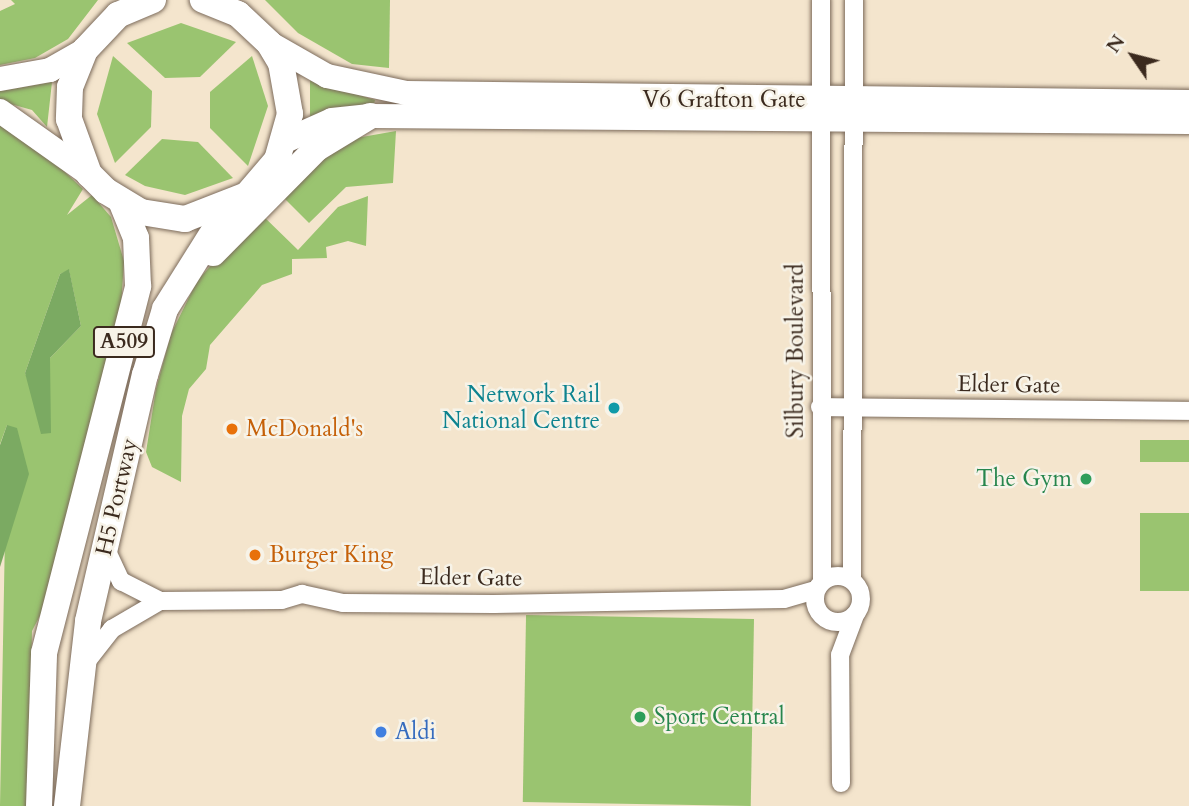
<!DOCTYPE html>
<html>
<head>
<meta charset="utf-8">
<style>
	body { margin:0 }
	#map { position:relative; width:1189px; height:806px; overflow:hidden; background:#f4e5cd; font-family:Cardo,serif }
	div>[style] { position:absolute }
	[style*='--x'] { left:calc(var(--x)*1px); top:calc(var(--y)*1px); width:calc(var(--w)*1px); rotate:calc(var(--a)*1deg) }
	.green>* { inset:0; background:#9ac470; transform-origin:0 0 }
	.forest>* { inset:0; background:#7baa62 }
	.roads { filter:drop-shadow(0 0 2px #7c6b5b) drop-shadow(0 0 2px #7c6b5b) }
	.street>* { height:18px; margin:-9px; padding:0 9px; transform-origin:9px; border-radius:9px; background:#fff }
	.street>.ring { margin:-9px; padding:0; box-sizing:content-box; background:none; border:18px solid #fff; border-radius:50% }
	.secondary>* { height:24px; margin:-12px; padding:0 12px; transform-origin:12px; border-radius:12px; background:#fff }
	.primary>* { height:26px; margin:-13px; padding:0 13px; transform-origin:13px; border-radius:13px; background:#fff }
	.dots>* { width:19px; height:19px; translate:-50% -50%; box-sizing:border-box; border:4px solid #f7f3e8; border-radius:50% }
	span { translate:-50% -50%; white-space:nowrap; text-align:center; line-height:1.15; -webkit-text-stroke:5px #f7f3e8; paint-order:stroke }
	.shield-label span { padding:2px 5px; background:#f7f3e8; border:2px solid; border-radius:5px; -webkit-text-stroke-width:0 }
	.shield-label { font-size:21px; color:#3b2a1e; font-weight:700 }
	.street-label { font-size:23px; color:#3b2a1e }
	.culture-label { font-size:23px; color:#0d838f }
	.right { translate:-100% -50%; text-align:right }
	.food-label { font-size:23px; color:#c56008 }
	.left { translate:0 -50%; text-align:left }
	.leisure-label { font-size:23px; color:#27864d }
	.shop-label { font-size:23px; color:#366cbe }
	.north { position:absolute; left:1098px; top:21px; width:70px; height:70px; -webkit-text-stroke:5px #f7f3e8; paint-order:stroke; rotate:305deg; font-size:19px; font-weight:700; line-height:28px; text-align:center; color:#3b2a1e }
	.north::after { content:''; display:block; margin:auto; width:24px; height:32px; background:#3b2a1e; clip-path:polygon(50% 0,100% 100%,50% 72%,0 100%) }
</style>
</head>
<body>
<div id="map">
	<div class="green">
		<div style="clip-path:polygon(11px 0,98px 0,68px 39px,35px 58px,0 65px,0 11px,15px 4px)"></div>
		<div style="clip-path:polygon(265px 0,390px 0,389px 68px,352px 64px,298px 33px)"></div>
		<div style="clip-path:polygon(181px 23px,236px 42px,200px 77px,165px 78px,127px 43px)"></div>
		<div style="clip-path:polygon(113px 56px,152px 91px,151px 127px,115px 163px,97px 114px)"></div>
		<div style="clip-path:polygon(252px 56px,268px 106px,248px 166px,210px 128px,210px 92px)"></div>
		<div style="clip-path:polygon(310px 80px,375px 100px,374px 104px,310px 121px)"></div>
		<div style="clip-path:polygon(52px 82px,47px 127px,32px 110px,0 101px,0 91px)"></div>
		<div style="clip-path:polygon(evenodd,0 111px,83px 189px,67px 215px,92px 195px,111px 217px,124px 261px,117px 368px,60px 577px,32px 631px,28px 806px,0 806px,7px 425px,0 444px,0 111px,69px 270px,81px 326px,50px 358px,50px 433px,25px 373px,60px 274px,69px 270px)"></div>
		<div style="clip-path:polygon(396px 131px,393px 183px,346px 187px,309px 223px,283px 197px,345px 140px)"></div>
		<div style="clip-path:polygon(162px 139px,198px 142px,233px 178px,185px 195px,145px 186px,125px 175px)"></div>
		<div style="clip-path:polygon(368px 196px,366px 246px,348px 241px,326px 247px,327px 258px,292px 259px,292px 274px,262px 285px,210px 345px,206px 369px,189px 389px,182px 416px,181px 482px,152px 467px,146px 452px,156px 389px,171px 334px,197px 281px,259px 212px,298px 250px,338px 207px)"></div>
		<div style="left:1140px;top:440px;width:49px;height:22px"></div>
		<div style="left:1140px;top:513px;width:49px;height:78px"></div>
		<div style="left:754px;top:619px;width:187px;height:228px;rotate:91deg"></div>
	</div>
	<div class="forest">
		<div style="clip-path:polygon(69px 269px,81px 326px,50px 358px,51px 433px,41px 434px,25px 373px,60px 274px)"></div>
		<div style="clip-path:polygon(7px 425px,17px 428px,29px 474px,0 567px,0 445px)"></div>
	</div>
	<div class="roads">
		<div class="street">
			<div style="--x:821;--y:0;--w:580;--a:89.9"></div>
			<div style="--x:820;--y:407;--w:369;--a:0.6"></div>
			<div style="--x:105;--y:547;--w:38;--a:65"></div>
			<div style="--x:121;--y:581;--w:44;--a:27.1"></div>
			<div class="ring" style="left:815px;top:576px;width:28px;height:28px"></div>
			<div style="--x:852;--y:580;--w:580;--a:-89.8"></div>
			<div style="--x:87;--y:661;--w:41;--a:-52"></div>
			<div style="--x:112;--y:629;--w:56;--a:-30.3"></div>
			<div style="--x:160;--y:601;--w:122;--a:-0.5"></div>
			<div style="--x:282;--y:600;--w:21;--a:-17"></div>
			<div style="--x:302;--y:594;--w:42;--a:12.4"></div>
			<div style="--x:343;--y:603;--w:151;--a:0.4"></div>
			<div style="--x:494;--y:604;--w:290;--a:-1"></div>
			<div style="--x:784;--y:599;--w:33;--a:-16"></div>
			<div style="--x:841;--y:783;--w:128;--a:-90.4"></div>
			<div style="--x:840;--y:655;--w:43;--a:-69.4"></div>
		</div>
		<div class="secondary">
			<div style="--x:269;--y:43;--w:67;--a:29.6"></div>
			<div style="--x:327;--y:76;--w:81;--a:12.1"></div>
			<div style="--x:406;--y:93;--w:783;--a:0.66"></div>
			<div style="--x:0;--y:79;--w:51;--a:-10.2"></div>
			<div style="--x:50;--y:70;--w:40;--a:-29.7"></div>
			<div style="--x:0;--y:111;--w:109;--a:35.3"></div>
			<div style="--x:285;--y:141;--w:51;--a:-24.1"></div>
			<div style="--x:332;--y:120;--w:38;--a:-6"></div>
			<div style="--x:370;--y:116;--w:819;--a:0.42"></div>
		</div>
		<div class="primary">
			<div style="--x:153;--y:0;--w:38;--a:157"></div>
			<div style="--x:118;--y:15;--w:48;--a:133.3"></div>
			<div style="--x:85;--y:50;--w:40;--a:112"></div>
			<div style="--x:70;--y:87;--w:32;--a:92"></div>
			<div style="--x:69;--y:119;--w:59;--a:70"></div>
			<div style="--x:89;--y:174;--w:24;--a:45"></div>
			<div style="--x:106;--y:191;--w:41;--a:31"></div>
			<div style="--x:141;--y:212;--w:45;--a:9"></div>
			<div style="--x:185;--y:219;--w:66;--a:-21.2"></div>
			<div style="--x:247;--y:195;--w:46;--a:-49.4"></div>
			<div style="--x:277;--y:160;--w:48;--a:-74.2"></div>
			<div style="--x:290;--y:114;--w:52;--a:-100"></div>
			<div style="--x:281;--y:63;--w:23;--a:-121"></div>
			<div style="--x:269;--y:43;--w:42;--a:-136.9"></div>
			<div style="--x:238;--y:14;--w:38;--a:-158"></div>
			<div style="--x:213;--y:253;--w:148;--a:-45.3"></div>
			<div style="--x:317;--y:148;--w:62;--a:-31.1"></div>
			<div style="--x:39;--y:806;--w:153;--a:-88.1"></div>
			<div style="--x:44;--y:653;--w:379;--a:-75.6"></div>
			<div style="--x:138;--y:286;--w:48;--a:-92.4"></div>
			<div style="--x:136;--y:238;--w:38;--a:-112"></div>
			<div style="--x:67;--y:806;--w:186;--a:-83.5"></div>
			<div style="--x:88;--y:621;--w:253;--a:-77"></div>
			<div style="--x:145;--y:375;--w:69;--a:-73.1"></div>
			<div style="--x:165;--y:309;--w:120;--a:-57.9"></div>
		</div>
	</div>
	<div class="dots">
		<div style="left:614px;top:408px;background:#0f9aa8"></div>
		<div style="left:232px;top:429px;background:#e8710a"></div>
		<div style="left:1086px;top:479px;background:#2e9e5b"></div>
		<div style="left:255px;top:555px;background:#e8710a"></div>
		<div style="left:640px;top:717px;background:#2e9e5b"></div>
		<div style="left:381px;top:732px;background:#3f7fe0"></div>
	</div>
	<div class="shield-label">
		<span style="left:124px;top:342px">A509</span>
	</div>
	<div class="street-label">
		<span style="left:724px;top:100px">V6 Grafton Gate</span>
		<span style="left:796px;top:351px;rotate:-90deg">Silbury Boulevard</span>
		<span style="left:1009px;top:385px;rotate:1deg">Elder Gate</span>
		<span style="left:117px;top:497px;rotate:-77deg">H5 Portway</span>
		<span style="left:471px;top:578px;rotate:1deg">Elder Gate</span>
	</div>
	<div class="culture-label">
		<span class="right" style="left:600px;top:408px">Network Rail<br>National Centre</span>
	</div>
	<div class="food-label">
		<span class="left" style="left:246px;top:429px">McDonald's</span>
		<span class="left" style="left:269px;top:555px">Burger King</span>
	</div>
	<div class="leisure-label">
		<span class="right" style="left:1072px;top:479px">The Gym</span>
		<span class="left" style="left:654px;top:717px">Sport Central</span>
	</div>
	<div class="shop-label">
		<span class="left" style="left:395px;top:732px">Aldi</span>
	</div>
	<div class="north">N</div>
</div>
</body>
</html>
